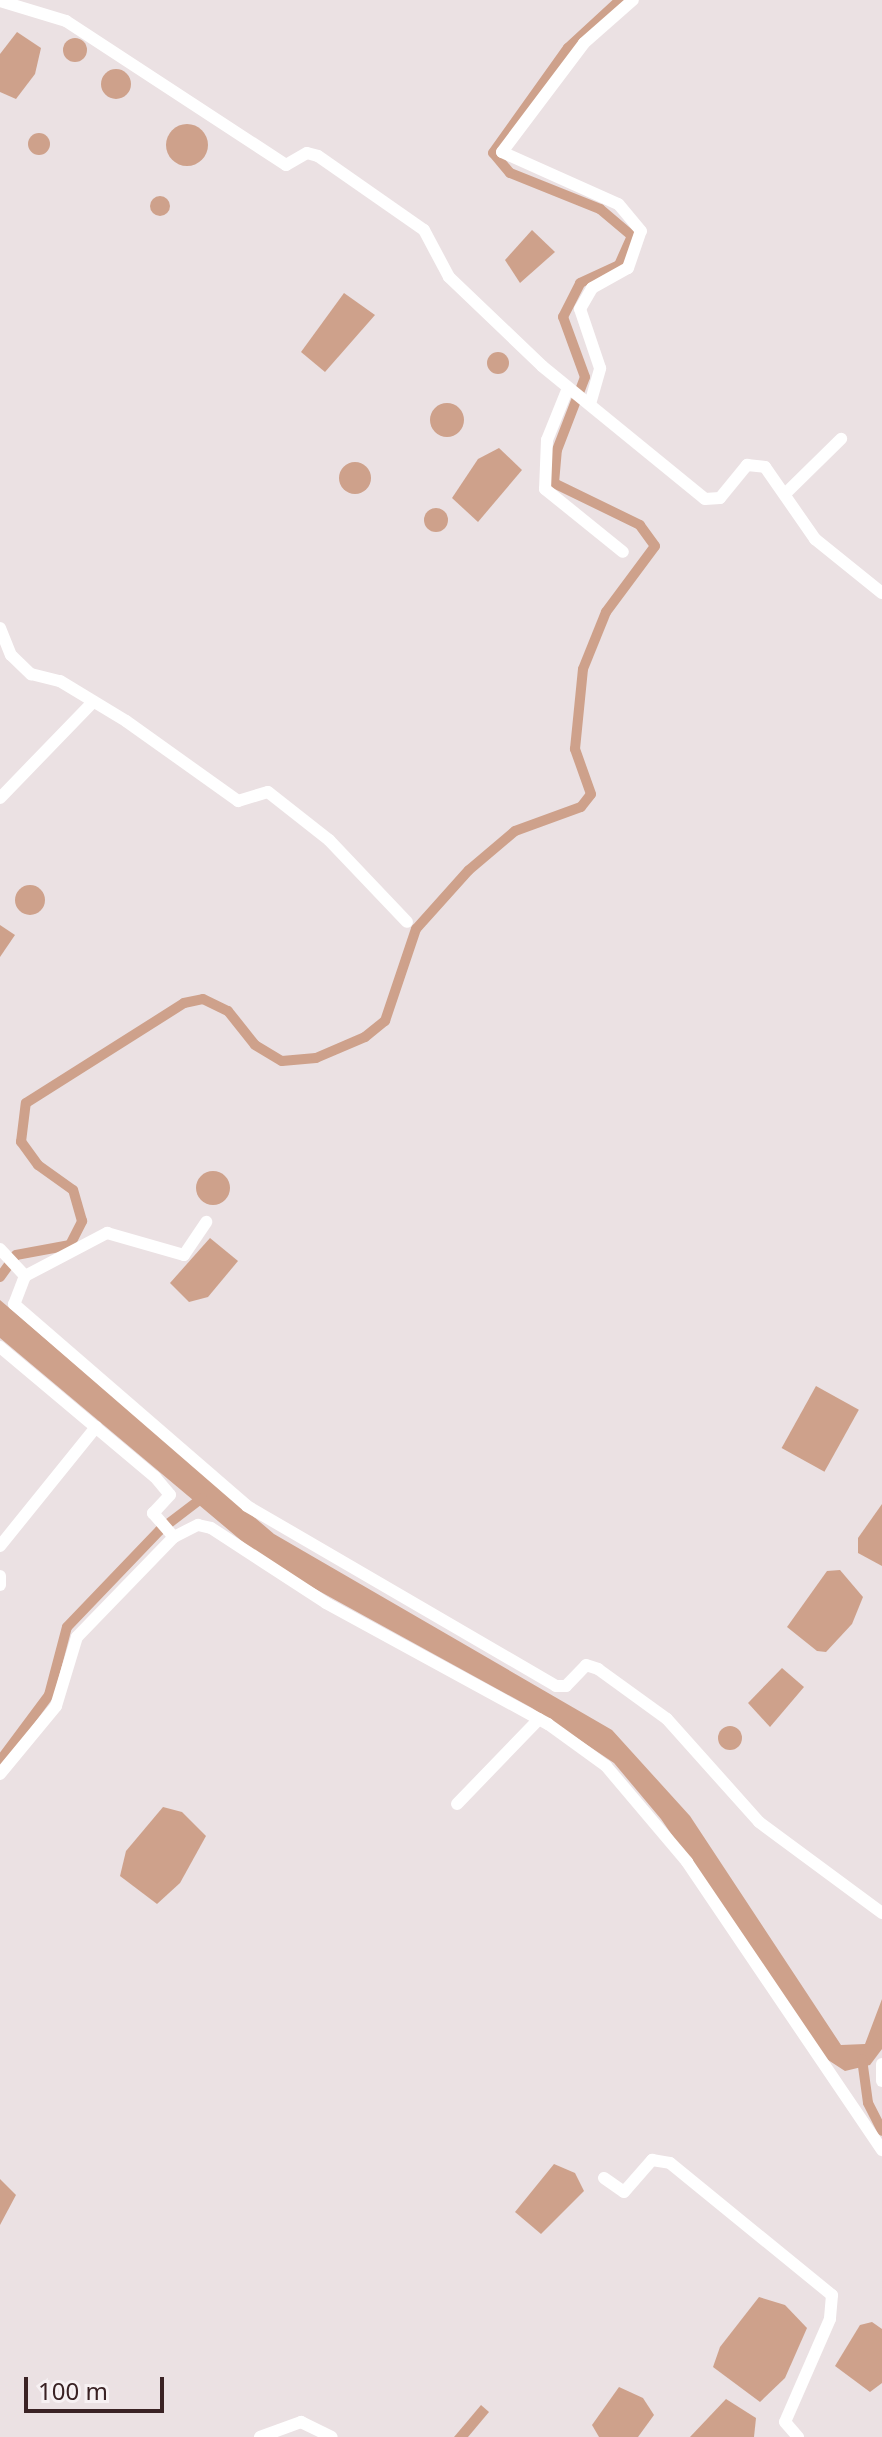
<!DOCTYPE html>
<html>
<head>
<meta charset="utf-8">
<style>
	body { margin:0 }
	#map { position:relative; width:882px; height:2437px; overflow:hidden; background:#ebe1e3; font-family:"Noto Sans",sans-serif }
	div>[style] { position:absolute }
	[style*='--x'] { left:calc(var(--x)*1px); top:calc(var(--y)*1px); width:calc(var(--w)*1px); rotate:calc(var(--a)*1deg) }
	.water>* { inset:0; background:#cea18b; transform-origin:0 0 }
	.round { border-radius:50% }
	.canal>* { height:10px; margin:-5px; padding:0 5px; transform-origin:5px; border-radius:5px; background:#cea18b }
	.minor>* { height:12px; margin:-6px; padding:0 6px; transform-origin:6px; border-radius:6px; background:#fff }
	span { translate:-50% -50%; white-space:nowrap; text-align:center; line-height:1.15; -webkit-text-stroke:8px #f7f1f3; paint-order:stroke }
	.scale { position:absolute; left:24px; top:2377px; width:140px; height:36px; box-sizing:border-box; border:4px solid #3a2224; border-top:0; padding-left:10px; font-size:24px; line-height:28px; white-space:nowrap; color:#3a2224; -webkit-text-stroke:6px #f7f1f3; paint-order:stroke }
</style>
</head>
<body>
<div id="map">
	<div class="water">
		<div style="clip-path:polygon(17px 32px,41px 48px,35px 74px,16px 99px,0 92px,0 54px)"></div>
		<div class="round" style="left:63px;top:38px;width:24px;height:24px"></div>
		<div class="round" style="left:101px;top:69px;width:30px;height:30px"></div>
		<div class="round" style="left:166px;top:124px;width:42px;height:42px"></div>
		<div class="round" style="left:28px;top:133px;width:22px;height:22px"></div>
		<div class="round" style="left:150px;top:196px;width:20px;height:20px"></div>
		<div style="clip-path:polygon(532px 230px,555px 252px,520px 283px,505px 260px)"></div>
		<div style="clip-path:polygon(344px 293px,375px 315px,325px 372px,301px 352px)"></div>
		<div class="round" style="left:487px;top:352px;width:22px;height:22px"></div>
		<div class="round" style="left:430px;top:403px;width:34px;height:34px"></div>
		<div style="clip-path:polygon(499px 448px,522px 470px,478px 522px,452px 498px,478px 459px)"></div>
		<div class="round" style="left:339px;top:462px;width:32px;height:32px"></div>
		<div class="round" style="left:424px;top:508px;width:24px;height:24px"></div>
		<div class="round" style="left:15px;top:885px;width:30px;height:30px"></div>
		<div style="clip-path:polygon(0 925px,15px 935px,0 957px)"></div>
		<div class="round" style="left:196px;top:1171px;width:34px;height:34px"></div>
		<div style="clip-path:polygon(210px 1238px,238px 1261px,208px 1297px,189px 1302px,170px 1283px)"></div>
		<div style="clip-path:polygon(0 1300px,274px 1534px,612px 1730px,690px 1816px,841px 2045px,865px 2044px,882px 1999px,882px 2049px,870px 2065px,845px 2071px,825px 2058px,661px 1819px,614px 1763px,532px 1708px,268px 1563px,0 1338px)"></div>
		<div style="left:816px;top:1386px;width:49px;height:71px;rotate:29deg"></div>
		<div style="clip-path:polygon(882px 1504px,882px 1566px,858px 1553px,858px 1538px)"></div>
		<div style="clip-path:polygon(840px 1570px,863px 1597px,852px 1624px,826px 1652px,817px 1651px,787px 1627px,827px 1571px)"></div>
		<div style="clip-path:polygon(782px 1668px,804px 1687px,770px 1727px,748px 1703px)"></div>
		<div class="round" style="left:718px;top:1726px;width:24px;height:24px"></div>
		<div style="clip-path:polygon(163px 1807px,182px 1812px,206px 1836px,180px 1883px,157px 1904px,120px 1876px,126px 1851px)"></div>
		<div style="clip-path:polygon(554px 2164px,575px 2173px,584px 2191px,541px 2234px,515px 2212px)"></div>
		<div style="clip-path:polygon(0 2179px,16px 2195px,0 2225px)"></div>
		<div style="clip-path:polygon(759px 2297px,785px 2305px,807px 2328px,785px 2378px,760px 2402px,713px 2367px,720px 2347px)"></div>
		<div style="clip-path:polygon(872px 2322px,882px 2329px,882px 2383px,870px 2392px,835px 2366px,860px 2325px)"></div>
		<div style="clip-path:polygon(619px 2387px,643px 2398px,654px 2415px,638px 2437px,599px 2437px,592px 2425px)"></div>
		<div style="clip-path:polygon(726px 2399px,756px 2418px,754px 2437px,690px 2437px)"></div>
		<div style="clip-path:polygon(481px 2405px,489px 2412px,468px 2437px,454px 2437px)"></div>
	</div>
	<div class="canal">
		<div style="--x:0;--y:1277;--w:27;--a:-54"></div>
		<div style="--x:16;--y:1255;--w:55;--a:-10.5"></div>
		<div style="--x:70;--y:1245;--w:27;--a:-63"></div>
		<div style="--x:82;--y:1221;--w:32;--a:-106"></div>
		<div style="--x:73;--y:1190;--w:43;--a:-144.5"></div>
		<div style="--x:38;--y:1165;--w:29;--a:-126"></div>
		<div style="--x:21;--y:1142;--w:39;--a:-83"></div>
		<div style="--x:26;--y:1103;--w:187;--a:-32.3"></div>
		<div style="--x:184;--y:1003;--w:19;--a:-12"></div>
		<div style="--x:203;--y:999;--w:28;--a:26"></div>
		<div style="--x:228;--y:1011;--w:43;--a:51.5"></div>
		<div style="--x:255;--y:1045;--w:31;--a:31"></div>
		<div style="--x:282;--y:1061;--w:34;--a:-5"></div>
		<div style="--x:316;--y:1058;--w:53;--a:-23.2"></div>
		<div style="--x:365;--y:1037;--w:26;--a:-39"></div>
		<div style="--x:385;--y:1021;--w:97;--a:-71.4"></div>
		<div style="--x:416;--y:929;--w:79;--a:-48.1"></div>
		<div style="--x:469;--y:870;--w:60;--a:-40.3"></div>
		<div style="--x:515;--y:831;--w:70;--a:-20"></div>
		<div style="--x:581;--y:807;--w:16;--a:-52"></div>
		<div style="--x:591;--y:794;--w:48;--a:-109.6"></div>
		<div style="--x:575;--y:749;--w:80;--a:-84.3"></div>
		<div style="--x:583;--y:669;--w:61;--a:-68"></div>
		<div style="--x:606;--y:612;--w:82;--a:-53.4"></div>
		<div style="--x:655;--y:546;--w:26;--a:-126"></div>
		<div style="--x:640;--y:525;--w:96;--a:-154"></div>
		<div style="--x:554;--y:483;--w:33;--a:-85"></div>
		<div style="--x:557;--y:450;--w:78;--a:-69"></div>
		<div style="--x:585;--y:377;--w:64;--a:-110.1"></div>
		<div style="--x:563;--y:317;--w:38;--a:-63"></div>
		<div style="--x:580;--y:283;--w:43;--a:-24.8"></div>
		<div style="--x:619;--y:265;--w:32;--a:-66"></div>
		<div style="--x:632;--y:236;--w:42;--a:-139.8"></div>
		<div style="--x:600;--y:209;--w:97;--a:-158.2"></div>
		<div style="--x:510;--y:173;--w:26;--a:-130"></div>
		<div style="--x:493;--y:153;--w:129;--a:-54.5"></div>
		<div style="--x:568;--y:48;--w:71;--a:-42.7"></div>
		<div style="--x:0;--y:1761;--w:82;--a:-53.4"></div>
		<div style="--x:49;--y:1695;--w:70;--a:-75.2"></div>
		<div style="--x:67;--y:1627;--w:134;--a:-46.2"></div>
		<div style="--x:160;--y:1530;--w:53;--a:-37.3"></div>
		<div style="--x:862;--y:2059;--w:44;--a:82.2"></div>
		<div style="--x:868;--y:2103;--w:31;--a:63"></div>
	</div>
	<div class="minor">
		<div style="--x:0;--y:1;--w:69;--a:16.9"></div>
		<div style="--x:66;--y:21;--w:263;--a:33.2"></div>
		<div style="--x:286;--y:165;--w:24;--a:-30"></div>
		<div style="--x:307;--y:153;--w:11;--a:15"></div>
		<div style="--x:318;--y:156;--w:129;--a:34.9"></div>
		<div style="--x:424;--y:230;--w:53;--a:62"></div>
		<div style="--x:449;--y:277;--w:129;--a:43.7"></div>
		<div style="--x:542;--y:366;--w:210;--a:39.2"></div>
		<div style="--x:705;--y:499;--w:15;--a:-4"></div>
		<div style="--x:720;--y:498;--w:43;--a:-50.7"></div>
		<div style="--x:747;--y:465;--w:18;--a:6"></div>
		<div style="--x:765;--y:467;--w:88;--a:55.2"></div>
		<div style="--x:815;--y:539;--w:86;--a:38.9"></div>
		<div style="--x:568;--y:388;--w:56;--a:112"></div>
		<div style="--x:547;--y:440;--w:49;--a:92.3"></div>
		<div style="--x:545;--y:489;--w:100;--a:38.9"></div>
		<div style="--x:590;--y:404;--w:37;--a:-74"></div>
		<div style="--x:600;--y:368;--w:62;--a:-108.7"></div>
		<div style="--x:580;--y:309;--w:24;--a:-60"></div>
		<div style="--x:592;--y:288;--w:41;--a:-29.1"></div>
		<div style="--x:628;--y:268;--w:39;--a:-71"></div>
		<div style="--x:641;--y:231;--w:35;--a:-130"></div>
		<div style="--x:618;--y:204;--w:127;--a:-155.9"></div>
		<div style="--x:502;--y:152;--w:136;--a:-53"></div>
		<div style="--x:584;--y:43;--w:65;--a:-41.3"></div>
		<div style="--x:787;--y:492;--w:76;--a:-44.5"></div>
		<div style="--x:0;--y:628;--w:29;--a:68"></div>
		<div style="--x:11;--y:655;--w:28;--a:44"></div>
		<div style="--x:31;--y:674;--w:30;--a:14"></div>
		<div style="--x:60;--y:681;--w:77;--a:31.2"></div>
		<div style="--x:126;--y:721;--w:138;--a:35.5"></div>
		<div style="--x:238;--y:801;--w:31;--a:-17"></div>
		<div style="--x:268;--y:792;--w:78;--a:38.2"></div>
		<div style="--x:329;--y:840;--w:113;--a:46.4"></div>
		<div style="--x:0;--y:798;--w:131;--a:-45.9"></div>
		<div style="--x:0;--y:1249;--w:37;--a:47"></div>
		<div style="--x:25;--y:1276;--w:30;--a:111"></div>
		<div style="--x:14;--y:1304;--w:308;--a:40.9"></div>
		<div style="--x:247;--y:1506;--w:358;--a:30.2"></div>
		<div style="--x:556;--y:1686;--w:10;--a:0"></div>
		<div style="--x:566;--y:1686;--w:29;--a:-46"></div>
		<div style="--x:586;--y:1665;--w:13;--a:18"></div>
		<div style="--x:598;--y:1669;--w:85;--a:35.9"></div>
		<div style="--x:667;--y:1719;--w:138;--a:48.2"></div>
		<div style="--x:759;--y:1822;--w:153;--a:36.5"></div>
		<div style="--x:25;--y:1276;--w:93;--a:-27.7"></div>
		<div style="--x:107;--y:1233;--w:80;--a:15.9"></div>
		<div style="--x:184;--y:1255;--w:40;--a:-56"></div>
		<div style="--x:0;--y:1347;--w:202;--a:40"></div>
		<div style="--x:155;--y:1477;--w:23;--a:50"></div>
		<div style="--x:170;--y:1495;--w:25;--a:133"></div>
		<div style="--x:153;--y:1513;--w:32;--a:49"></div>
		<div style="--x:174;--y:1537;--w:27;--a:-27"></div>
		<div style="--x:198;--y:1525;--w:13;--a:13"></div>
		<div style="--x:211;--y:1528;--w:137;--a:33.1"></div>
		<div style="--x:326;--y:1603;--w:253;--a:28.6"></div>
		<div style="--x:548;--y:1724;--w:72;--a:35.9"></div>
		<div style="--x:606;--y:1766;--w:126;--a:49.8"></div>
		<div style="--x:687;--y:1862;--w:348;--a:55.9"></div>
		<div style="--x:0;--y:1546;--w:153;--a:-51.1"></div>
		<div style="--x:0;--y:1576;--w:9;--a:90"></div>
		<div style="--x:0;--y:1774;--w:88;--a:-50.5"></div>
		<div style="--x:56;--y:1706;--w:72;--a:-73.1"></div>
		<div style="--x:77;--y:1637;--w:139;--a:-45.9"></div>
		<div style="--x:457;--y:1804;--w:118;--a:-46"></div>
		<div style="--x:882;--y:2064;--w:17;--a:90"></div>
		<div style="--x:604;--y:2178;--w:24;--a:35"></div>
		<div style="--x:624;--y:2192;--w:43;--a:-48.8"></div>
		<div style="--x:652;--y:2160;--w:18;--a:9"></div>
		<div style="--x:670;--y:2163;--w:209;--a:39.2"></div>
		<div style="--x:832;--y:2295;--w:24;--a:95"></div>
		<div style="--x:830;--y:2319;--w:112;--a:113.6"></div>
		<div style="--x:785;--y:2422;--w:20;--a:49"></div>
		<div style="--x:260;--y:2437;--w:44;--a:-20.1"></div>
		<div style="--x:301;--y:2422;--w:34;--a:26"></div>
	</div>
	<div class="scale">100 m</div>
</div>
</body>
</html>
